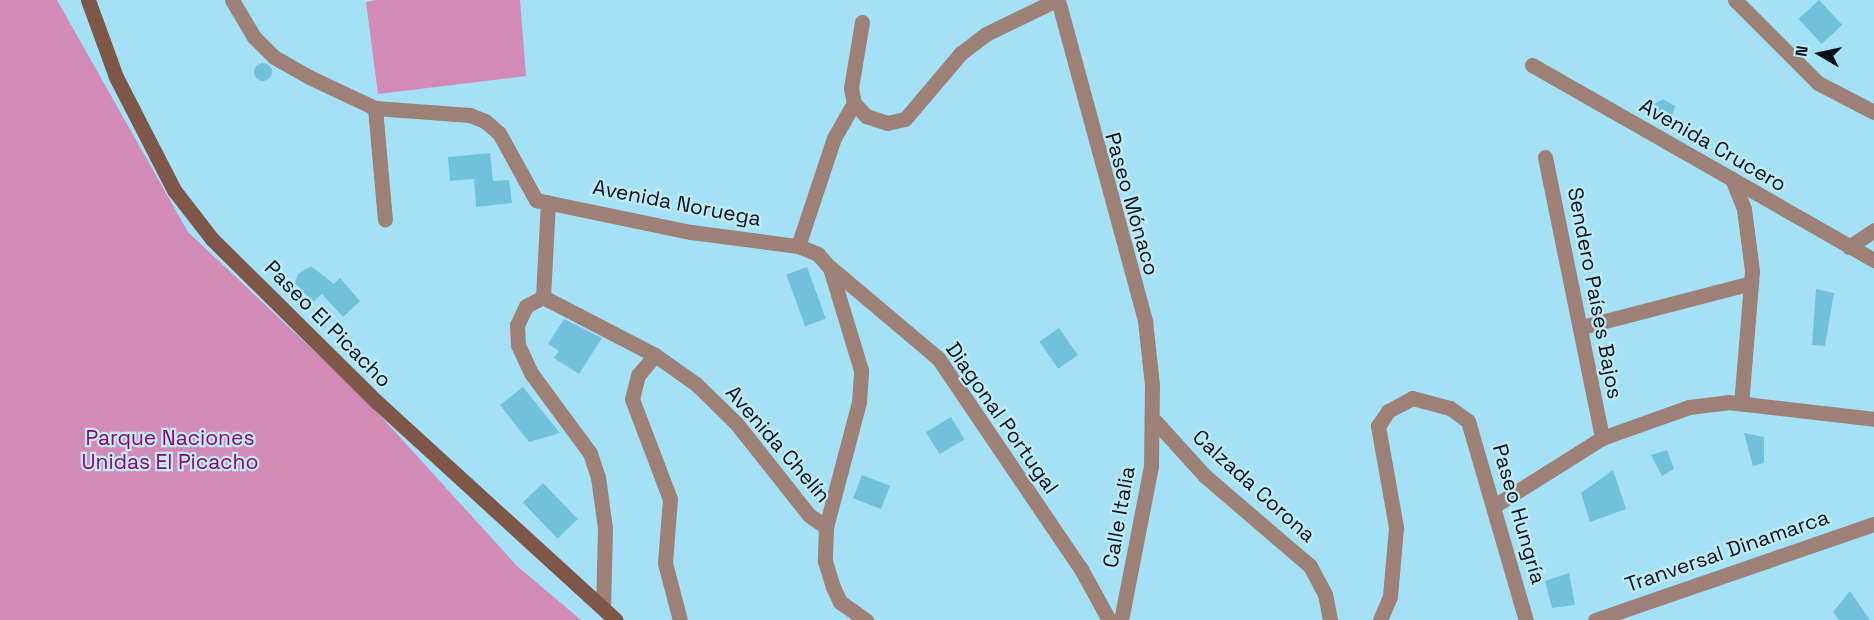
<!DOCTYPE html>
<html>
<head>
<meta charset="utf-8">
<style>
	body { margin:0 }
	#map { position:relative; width:1874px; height:620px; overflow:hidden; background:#a4e1f7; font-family:"Space Grotesk",sans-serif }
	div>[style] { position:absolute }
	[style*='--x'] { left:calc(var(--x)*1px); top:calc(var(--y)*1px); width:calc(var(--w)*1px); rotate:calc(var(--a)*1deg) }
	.green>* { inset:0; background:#d28ab7 }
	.building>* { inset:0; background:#72c1dc; transform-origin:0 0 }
	.round { border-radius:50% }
	.street>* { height:15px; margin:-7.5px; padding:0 7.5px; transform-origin:7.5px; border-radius:7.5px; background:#9d8076 }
	.secondary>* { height:15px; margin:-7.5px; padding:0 7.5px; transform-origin:7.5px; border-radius:7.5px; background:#7f5748 }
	span { translate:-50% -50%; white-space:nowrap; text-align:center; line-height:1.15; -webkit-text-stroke:4.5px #bfecfc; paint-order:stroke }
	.street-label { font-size:21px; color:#000e16 }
	.park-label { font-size:21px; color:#930071 }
	.north { position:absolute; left:1790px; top:24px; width:60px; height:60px; -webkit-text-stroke:4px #bfecfc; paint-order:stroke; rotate:279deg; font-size:16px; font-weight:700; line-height:24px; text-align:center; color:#000e16 }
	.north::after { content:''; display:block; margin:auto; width:21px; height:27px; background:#000e16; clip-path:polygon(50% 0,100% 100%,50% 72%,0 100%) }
</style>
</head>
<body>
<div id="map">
	<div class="green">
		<div style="clip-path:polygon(0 0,57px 0,188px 232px,367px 401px,517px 566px,581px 620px,0 620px)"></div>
		<div style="clip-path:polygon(377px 0,520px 0,526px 76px,378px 94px,366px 2px)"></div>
	</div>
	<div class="building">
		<div style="left:1819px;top:0;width:34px;height:28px;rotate:47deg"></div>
		<div class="round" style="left:254px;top:63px;width:18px;height:18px"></div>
		<div style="clip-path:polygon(1663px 99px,1675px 106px,1669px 127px,1651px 106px)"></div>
		<div style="clip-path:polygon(490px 153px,493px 181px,509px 180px,512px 203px,476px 207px,474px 179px,450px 181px,448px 157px)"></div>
		<div style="clip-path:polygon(311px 266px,334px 284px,340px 278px,360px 301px,343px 317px,322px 294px,313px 302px,295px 283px,298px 274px)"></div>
		<div style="left:807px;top:267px;width:55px;height:22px;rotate:70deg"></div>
		<div style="clip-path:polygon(1816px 289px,1834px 293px,1825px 346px,1812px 345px)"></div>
		<div style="clip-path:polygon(564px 319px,602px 338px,579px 374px,554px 358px,559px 351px,548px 344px)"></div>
		<div style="left:1059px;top:328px;width:33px;height:24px;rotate:55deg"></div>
		<div style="clip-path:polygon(523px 387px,560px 433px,529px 442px,500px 405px)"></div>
		<div style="left:951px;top:417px;width:26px;height:29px;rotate:59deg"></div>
		<div style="clip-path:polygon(1744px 433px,1764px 437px,1764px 463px,1753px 466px)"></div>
		<div style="clip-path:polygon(1667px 450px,1674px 469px,1662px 476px,1651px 455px)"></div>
		<div style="clip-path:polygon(1613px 470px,1626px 509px,1590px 522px,1581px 493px)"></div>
		<div style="left:862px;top:475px;width:30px;height:25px;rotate:21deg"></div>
		<div style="left:543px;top:483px;width:50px;height:28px;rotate:46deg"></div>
		<div style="clip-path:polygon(1569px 573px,1575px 605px,1552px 608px,1545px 581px)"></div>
		<div style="clip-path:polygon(1850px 591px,1870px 620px,1839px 620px,1833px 612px)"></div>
	</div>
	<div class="street">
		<div style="--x:232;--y:0;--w:43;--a:59.3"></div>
		<div style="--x:254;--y:37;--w:28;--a:45"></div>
		<div style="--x:274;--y:57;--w:40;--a:29.7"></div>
		<div style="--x:309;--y:77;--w:73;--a:25.2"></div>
		<div style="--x:375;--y:108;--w:95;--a:4.2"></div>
		<div style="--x:470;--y:115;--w:16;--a:22"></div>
		<div style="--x:485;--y:121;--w:18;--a:41"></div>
		<div style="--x:499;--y:133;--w:77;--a:61.1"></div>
		<div style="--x:536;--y:200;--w:158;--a:11.7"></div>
		<div style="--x:691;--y:232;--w:108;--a:7.5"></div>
		<div style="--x:1058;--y:0;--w:333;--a:74.8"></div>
		<div style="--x:1145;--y:321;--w:63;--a:83.7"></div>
		<div style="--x:1152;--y:384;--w:82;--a:90.7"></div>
		<div style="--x:1151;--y:466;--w:157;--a:101"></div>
		<div style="--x:1735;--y:0;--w:117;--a:45"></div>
		<div style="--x:1818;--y:83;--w:63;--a:27.4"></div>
		<div style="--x:862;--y:22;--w:67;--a:99.5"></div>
		<div style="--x:851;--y:88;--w:15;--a:79"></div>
		<div style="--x:854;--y:103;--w:18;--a:47"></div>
		<div style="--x:866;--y:116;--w:22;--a:18"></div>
		<div style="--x:887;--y:123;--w:18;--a:-13"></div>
		<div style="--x:905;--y:119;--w:87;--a:-49.7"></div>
		<div style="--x:961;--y:53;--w:31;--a:-37"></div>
		<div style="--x:986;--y:34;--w:78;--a:-25.9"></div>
		<div style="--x:1532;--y:65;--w:394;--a:29.7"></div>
		<div style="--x:375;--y:108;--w:112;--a:84.9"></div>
		<div style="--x:1545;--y:157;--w:287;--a:78.5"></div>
		<div style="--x:1732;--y:179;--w:32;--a:68"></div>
		<div style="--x:1744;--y:209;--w:63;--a:82.6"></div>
		<div style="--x:1752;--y:271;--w:133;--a:94.7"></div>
		<div style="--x:1849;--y:247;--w:30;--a:-34"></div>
		<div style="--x:831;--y:268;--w:140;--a:40.1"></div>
		<div style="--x:938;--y:358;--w:255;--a:55.9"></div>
		<div style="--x:1081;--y:569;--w:58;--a:61.2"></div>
		<div style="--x:543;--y:297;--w:126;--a:27.4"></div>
		<div style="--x:655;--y:355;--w:50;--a:35.3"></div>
		<div style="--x:696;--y:384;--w:56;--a:44.3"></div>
		<div style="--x:736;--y:423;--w:117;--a:51.6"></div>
		<div style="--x:809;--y:515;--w:21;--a:35"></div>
		<div style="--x:826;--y:527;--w:34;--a:92"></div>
		<div style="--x:825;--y:561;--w:27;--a:73"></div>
		<div style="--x:833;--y:587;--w:17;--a:65"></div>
		<div style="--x:840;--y:602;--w:32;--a:35"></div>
		<div style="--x:543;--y:297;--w:19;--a:152"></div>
		<div style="--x:526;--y:306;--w:21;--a:115"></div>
		<div style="--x:517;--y:325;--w:20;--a:87"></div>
		<div style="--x:518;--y:345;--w:31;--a:65"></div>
		<div style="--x:531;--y:373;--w:99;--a:53.6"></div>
		<div style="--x:590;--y:453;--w:25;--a:72"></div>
		<div style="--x:598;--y:477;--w:51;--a:82.2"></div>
		<div style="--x:605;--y:528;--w:80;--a:91.4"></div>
		<div style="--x:543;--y:297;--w:95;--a:-87"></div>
		<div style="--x:1582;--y:327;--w:175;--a:-14.6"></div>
		<div style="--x:655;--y:355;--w:26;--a:130"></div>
		<div style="--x:638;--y:375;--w:25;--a:104"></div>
		<div style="--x:632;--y:399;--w:107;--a:69.2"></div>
		<div style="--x:670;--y:499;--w:64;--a:94.5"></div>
		<div style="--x:665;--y:563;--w:59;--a:75.3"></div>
		<div style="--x:1155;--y:421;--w:74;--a:47.7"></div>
		<div style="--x:1205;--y:476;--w:138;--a:40.6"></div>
		<div style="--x:1310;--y:566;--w:32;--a:62"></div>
		<div style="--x:1325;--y:594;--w:26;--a:79"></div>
		<div style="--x:1494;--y:506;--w:128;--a:-32.2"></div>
		<div style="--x:1602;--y:438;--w:92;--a:-19.6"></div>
		<div style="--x:1689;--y:407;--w:39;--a:-7"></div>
		<div style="--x:1728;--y:402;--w:147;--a:6.6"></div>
		<div style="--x:826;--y:527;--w:129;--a:-75.2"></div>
		<div style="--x:859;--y:402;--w:32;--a:-86"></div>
		<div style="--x:861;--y:370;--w:107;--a:-106.9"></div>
		<div style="--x:830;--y:268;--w:18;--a:-131"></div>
		<div style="--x:818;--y:254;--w:22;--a:-158"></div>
		<div style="--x:798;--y:246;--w:114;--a:-71.6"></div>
		<div style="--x:834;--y:138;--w:40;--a:-60.3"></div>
		<div style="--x:1380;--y:620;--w:26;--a:-67"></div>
		<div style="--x:1390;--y:596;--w:69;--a:-85"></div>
		<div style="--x:1396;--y:527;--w:103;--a:-100.1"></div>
		<div style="--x:1378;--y:426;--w:18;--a:-56"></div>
		<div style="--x:1388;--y:411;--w:27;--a:-28"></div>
		<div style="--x:1412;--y:398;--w:39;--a:15"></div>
		<div style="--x:1450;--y:408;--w:22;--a:36"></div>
		<div style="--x:1468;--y:421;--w:207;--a:73.8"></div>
		<div style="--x:1595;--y:620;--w:295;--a:-19"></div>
	</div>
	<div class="secondary">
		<div style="--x:88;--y:0;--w:82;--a:70"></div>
		<div style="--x:116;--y:77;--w:127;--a:62.8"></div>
		<div style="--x:174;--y:190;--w:62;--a:52.2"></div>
		<div style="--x:212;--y:239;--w:233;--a:44.7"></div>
		<div style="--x:378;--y:403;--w:322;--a:42.4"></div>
	</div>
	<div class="street-label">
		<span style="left:1713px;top:145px;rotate:30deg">Avenida Crucero</span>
		<span style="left:677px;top:203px;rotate:11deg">Avenida Noruega</span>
		<span style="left:1132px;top:204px;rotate:74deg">Paseo Mónaco</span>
		<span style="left:1595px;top:293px;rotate:79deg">Sendero Países Bajos</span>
		<span style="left:328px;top:324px;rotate:45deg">Paseo El Picacho</span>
		<span style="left:1002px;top:418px;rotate:55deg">Diagonal Portugal</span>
		<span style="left:778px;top:444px;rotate:49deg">Avenida Chelín</span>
		<span style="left:1254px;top:486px;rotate:42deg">Calzada Corona</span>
		<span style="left:1519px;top:514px;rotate:74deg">Paseo Hungría</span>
		<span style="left:1119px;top:517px;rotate:-80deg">Calle Italia</span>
		<span style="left:1727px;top:551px;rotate:-19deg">Tranversal Dinamarca</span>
	</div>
	<div class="park-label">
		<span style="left:170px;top:450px">Parque Naciones<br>Unidas El Picacho</span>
	</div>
	<div class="north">N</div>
</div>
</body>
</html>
